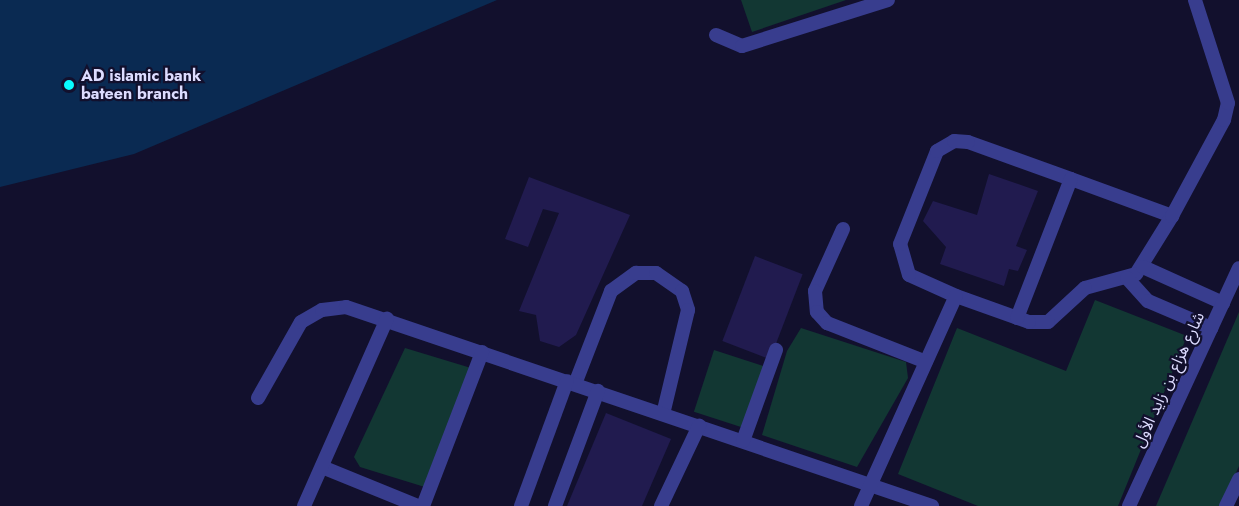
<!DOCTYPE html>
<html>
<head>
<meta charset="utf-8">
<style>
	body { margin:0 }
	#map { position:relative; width:1239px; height:506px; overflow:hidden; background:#12102d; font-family:Jost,"Noto Sans Arabic",sans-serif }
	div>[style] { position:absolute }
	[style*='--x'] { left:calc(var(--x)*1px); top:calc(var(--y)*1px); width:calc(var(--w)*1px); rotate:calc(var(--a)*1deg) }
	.green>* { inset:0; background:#123733; transform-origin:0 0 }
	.water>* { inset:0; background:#0a2a52 }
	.building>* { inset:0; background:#211b4f; transform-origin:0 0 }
	.minor>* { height:14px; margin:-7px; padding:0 7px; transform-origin:7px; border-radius:7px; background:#383d8e }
	.dots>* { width:16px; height:16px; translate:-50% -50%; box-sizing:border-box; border:3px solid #12102d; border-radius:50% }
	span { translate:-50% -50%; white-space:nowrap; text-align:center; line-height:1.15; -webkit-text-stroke:4.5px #12102d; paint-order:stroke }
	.poi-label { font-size:16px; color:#dddcff; font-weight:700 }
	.left { translate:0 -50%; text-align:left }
	.street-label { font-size:16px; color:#dddcff }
</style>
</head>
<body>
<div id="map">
	<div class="green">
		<div style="clip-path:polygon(741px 0,846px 0,752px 32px)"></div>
		<div style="clip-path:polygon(1095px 300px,1187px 336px,1118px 506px,978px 506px,898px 474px,957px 328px,1066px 371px)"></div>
		<div style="clip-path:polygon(1239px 312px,1239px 466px,1221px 506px,1156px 506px)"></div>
		<div style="clip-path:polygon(801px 328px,906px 362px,908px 378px,857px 467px,762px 435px,787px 351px)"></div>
		<div style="clip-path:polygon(405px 348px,471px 368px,428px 488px,360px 467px,354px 457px)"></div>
		<div style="left:714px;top:350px;width:56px;height:65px;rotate:18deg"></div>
	</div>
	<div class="water">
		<div style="clip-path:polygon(0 0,497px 0,134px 154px,0 187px)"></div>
	</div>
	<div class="building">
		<div style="clip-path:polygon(989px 174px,1038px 191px,1016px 246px,1027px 250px,1018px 271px,1009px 269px,1004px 286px,940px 264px,946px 247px,923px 221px,933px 201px,977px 215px)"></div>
		<div style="clip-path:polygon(529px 177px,630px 215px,576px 335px,559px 347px,540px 341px,536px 315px,519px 311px,559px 213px,543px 209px,528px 247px,505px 239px)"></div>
		<div style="left:755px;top:256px;width:51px;height:91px;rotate:21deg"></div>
		<div style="clip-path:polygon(606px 413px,671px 439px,642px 506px,567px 506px)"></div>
	</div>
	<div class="minor">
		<div style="--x:716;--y:35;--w:28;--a:23"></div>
		<div style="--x:742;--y:46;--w:153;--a:-17.5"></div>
		<div style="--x:968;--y:142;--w:109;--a:19.8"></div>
		<div style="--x:1071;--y:179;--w:108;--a:20.1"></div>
		<div style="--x:1172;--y:216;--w:68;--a:121.8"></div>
		<div style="--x:1136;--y:274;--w:53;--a:164.6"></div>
		<div style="--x:1085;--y:288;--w:50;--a:137.4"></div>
		<div style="--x:1048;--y:322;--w:19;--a:180"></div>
		<div style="--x:1029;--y:322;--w:77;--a:-160.4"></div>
		<div style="--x:956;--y:296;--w:51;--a:-155.9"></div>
		<div style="--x:909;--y:275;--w:32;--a:-106"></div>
		<div style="--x:900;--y:244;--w:100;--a:-68.3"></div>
		<div style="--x:937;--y:151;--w:20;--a:-30"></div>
		<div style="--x:954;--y:141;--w:14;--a:4"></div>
		<div style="--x:1172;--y:216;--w:109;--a:-61.6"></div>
		<div style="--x:1224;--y:120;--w:17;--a:-77"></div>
		<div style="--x:1228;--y:103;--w:108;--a:-107.8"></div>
		<div style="--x:843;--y:229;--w:68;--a:114.3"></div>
		<div style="--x:815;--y:291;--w:21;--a:85"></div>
		<div style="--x:817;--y:312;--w:15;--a:48"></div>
		<div style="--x:827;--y:323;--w:106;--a:21.5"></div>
		<div style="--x:1143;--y:267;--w:88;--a:24.2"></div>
		<div style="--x:1127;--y:278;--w:31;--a:48"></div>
		<div style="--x:1148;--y:301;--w:69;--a:23.2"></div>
		<div style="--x:1017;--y:318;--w:149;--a:-68.8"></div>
		<div style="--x:575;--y:384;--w:100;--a:-68.8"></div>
		<div style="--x:611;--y:291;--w:31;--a:-36"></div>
		<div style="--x:636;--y:273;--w:20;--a:0"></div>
		<div style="--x:656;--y:273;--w:32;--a:35"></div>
		<div style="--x:682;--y:291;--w:20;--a:72"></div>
		<div style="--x:688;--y:310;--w:107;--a:103.5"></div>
		<div style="--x:258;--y:398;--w:87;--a:-60.5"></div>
		<div style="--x:301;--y:322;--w:24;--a:-30"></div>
		<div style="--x:322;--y:310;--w:24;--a:-7"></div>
		<div style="--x:346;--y:307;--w:619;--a:18.76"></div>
		<div style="--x:743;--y:441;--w:97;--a:-70.1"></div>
		<div style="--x:322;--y:467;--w:104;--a:22.1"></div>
		<div style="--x:304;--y:506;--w:205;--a:-66.1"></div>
		<div style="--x:423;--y:506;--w:165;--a:-69"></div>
		<div style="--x:521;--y:506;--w:133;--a:-69.8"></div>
		<div style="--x:555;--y:506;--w:123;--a:-69.5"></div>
		<div style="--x:661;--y:506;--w:89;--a:-64.6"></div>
		<div style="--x:861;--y:506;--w:230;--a:-65.7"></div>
		<div style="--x:1129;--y:506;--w:262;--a:-65.2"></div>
		<div style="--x:1226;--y:506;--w:30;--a:-64"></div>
	</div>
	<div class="dots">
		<div style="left:69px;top:85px;background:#08fcff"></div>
	</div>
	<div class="poi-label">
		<span class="left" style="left:81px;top:85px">AD islamic bank<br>bateen branch</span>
	</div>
	<div class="street-label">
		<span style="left:1169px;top:380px;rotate:-65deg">شارع هزاع بن زايد الأول</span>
	</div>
</div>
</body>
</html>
